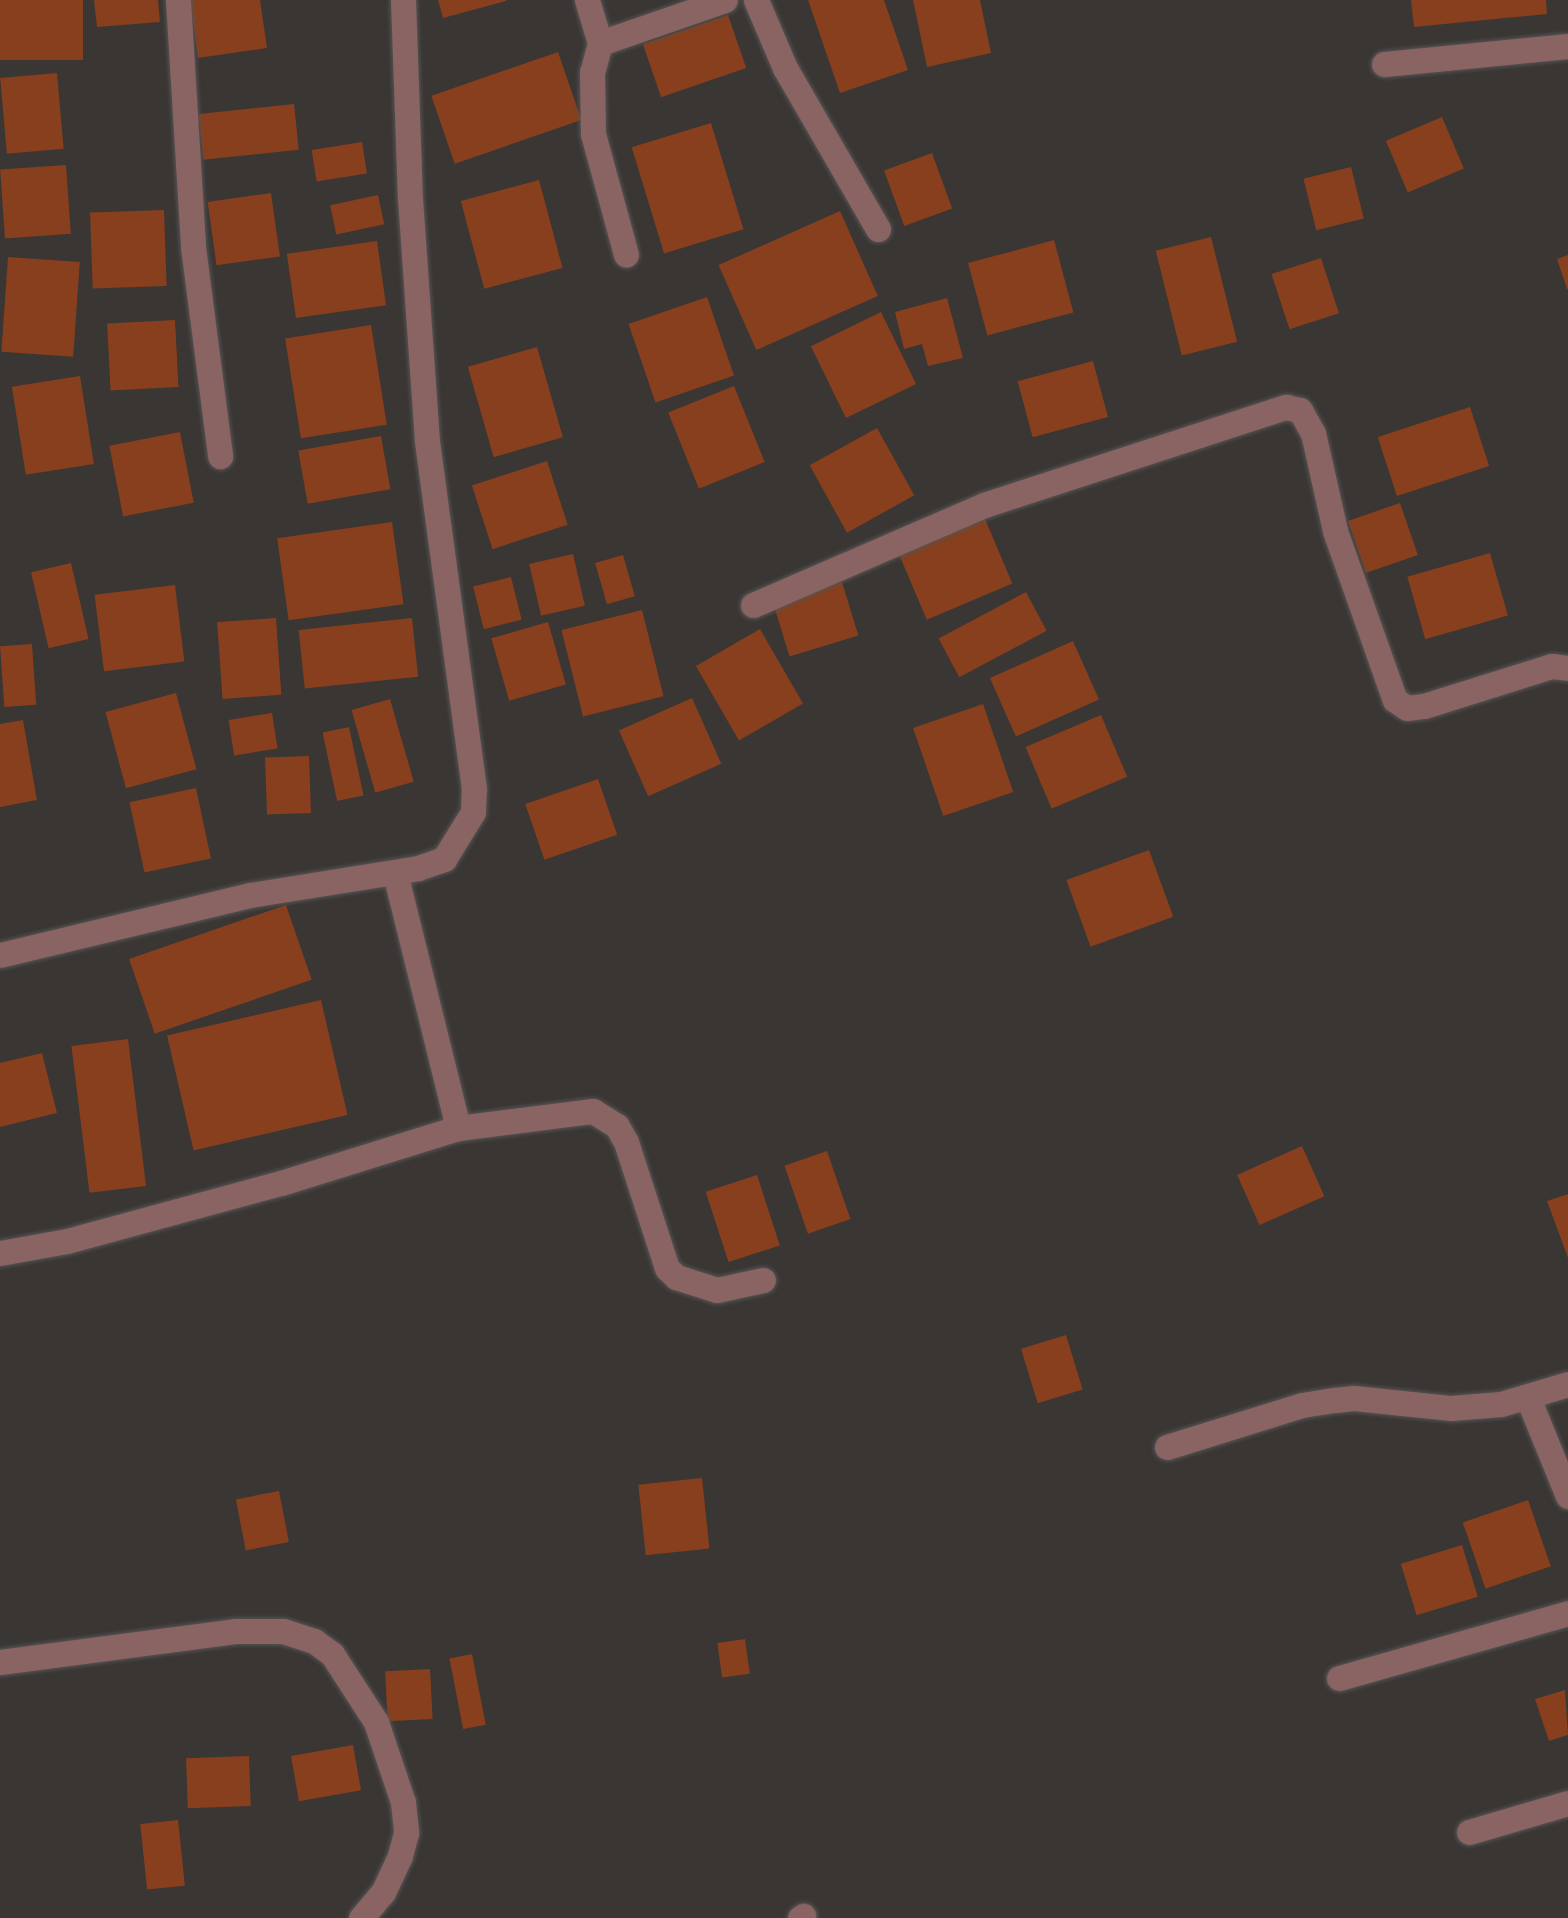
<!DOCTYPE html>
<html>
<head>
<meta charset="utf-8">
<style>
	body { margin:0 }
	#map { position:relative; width:1568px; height:1918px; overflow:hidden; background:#393634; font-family:Lora,serif }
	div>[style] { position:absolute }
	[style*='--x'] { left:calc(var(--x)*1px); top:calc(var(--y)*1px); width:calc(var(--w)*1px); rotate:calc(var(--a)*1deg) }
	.building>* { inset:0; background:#883f1d; transform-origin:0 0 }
	.roads { filter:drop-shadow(0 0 2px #575452) drop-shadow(0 0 2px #575452) }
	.street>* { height:25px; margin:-12.5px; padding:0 12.5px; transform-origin:12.5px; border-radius:12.5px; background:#8a6463 }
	span { translate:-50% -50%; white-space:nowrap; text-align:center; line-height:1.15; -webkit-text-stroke:8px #2f2c2a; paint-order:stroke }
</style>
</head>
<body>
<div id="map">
	<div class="building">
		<div style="left:0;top:0;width:83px;height:60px"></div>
		<div style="clip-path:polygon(94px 0,158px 0,160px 22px,97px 27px)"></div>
		<div style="clip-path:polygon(190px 0,260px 0,267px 48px,198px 58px)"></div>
		<div style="clip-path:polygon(438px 0,506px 0,506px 1px,443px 18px)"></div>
		<div style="clip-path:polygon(808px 0,884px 0,908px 70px,840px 93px)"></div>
		<div style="clip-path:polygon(913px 0,980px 0,991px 53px,927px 67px)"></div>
		<div style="clip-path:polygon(1411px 0,1546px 0,1547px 14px,1414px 27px)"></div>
		<div style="left:728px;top:15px;width:56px;height:90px;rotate:71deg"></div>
		<div style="left:558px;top:52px;width:72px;height:134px;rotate:71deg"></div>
		<div style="left:57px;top:73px;width:76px;height:57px;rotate:85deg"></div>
		<div style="left:294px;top:104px;width:46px;height:96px;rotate:84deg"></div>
		<div style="left:1442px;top:117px;width:56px;height:61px;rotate:67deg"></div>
		<div style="left:711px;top:123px;width:111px;height:83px;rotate:73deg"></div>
		<div style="left:362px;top:142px;width:32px;height:51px;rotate:81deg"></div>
		<div style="left:932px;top:153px;width:59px;height:51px;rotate:70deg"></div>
		<div style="left:66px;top:165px;width:69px;height:66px;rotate:86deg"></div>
		<div style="left:1351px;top:167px;width:53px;height:49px;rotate:76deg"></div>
		<div style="left:539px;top:180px;width:91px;height:81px;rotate:75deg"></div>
		<div style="left:271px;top:193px;width:64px;height:64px;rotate:82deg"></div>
		<div style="left:378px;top:195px;width:30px;height:49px;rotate:78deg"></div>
		<div style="left:164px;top:210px;width:76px;height:74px;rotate:88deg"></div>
		<div style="left:840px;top:211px;width:93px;height:133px;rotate:66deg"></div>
		<div style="left:1211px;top:237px;width:108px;height:57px;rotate:76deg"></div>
		<div style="left:1054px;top:240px;width:75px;height:89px;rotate:75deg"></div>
		<div style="left:377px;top:241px;width:65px;height:91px;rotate:82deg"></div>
		<div style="clip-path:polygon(1568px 255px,1568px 289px,1567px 289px,1557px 259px)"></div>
		<div style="left:8px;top:257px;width:72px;height:95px;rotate:4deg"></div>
		<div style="left:1321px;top:258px;width:58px;height:52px;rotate:72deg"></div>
		<div style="left:707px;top:297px;width:83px;height:83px;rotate:71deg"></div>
		<div style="clip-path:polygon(947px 298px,963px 358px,928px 366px,922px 344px,904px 349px,895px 312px)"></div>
		<div style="left:881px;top:312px;width:80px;height:78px;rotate:64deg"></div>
		<div style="left:175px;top:320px;width:67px;height:68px;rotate:87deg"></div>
		<div style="left:371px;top:325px;width:101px;height:87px;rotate:81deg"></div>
		<div style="left:537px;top:347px;width:94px;height:72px;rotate:74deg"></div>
		<div style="left:1093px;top:361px;width:58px;height:78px;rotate:75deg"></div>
		<div style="left:80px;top:376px;width:89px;height:69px;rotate:81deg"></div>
		<div style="left:734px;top:386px;width:82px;height:71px;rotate:68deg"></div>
		<div style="left:1470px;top:407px;width:62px;height:97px;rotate:72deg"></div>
		<div style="left:877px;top:428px;width:77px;height:77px;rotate:61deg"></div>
		<div style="left:180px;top:432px;width:72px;height:72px;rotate:79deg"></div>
		<div style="left:381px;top:436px;width:54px;height:84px;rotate:80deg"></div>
		<div style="left:547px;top:461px;width:67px;height:79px;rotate:72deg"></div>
		<div style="left:1400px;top:503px;width:55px;height:55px;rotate:71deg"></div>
		<div style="left:985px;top:519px;width:70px;height:93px;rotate:67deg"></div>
		<div style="left:392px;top:522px;width:83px;height:116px;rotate:82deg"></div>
		<div style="left:1490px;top:553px;width:65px;height:86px;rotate:74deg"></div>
		<div style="left:573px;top:554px;width:53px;height:45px;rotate:77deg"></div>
		<div style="left:623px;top:555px;width:43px;height:29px;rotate:74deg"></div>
		<div style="left:71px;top:563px;width:78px;height:41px;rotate:77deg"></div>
		<div style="left:511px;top:577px;width:44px;height:39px;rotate:76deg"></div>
		<div style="left:842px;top:582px;width:56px;height:72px;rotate:73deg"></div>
		<div style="left:175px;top:585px;width:77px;height:81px;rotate:83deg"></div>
		<div style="left:1026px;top:592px;width:44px;height:99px;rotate:62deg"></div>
		<div style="left:642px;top:610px;width:89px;height:83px;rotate:76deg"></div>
		<div style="left:276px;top:618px;width:77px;height:59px;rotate:86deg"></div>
		<div style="left:412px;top:618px;width:59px;height:114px;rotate:84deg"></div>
		<div style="left:548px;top:622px;width:65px;height:59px;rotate:74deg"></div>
		<div style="left:760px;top:629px;width:86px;height:74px;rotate:60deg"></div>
		<div style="left:1073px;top:641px;width:64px;height:91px;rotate:66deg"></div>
		<div style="left:32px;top:644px;width:61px;height:32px;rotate:86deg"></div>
		<div style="left:176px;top:693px;width:79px;height:73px;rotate:75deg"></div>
		<div style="left:692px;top:698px;width:72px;height:80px;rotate:66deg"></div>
		<div style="left:390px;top:699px;width:86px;height:40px;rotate:74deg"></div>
		<div style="left:983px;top:704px;width:93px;height:74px;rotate:71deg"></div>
		<div style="left:272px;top:713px;width:36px;height:44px;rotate:81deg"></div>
		<div style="left:1101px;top:715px;width:67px;height:82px;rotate:67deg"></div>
		<div style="clip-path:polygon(23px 720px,37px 800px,0 807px,0 724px)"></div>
		<div style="left:349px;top:727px;width:70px;height:27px;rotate:78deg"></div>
		<div style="left:309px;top:756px;width:57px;height:44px;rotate:88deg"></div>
		<div style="left:598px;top:779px;width:59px;height:77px;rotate:71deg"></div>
		<div style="left:196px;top:788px;width:72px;height:68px;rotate:78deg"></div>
		<div style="left:1149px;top:850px;width:71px;height:88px;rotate:70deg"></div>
		<div style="left:286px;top:905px;width:79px;height:166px;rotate:71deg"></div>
		<div style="left:321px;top:1000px;width:118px;height:158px;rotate:77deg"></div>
		<div style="left:128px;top:1039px;width:148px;height:57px;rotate:83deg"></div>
		<div style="clip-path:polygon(42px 1053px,57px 1113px,0 1127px,0 1063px)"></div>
		<div style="left:1302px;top:1146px;width:55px;height:71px;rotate:66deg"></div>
		<div style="left:827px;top:1151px;width:72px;height:45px;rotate:71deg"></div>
		<div style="left:757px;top:1175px;width:74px;height:54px;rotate:72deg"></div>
		<div style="clip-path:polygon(1568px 1194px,1568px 1258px,1547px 1201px)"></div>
		<div style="left:1066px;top:1335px;width:57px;height:47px;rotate:73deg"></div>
		<div style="left:702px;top:1478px;width:71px;height:64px;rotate:84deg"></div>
		<div style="left:279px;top:1491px;width:52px;height:44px;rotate:79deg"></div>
		<div style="left:1528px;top:1500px;width:70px;height:69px;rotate:71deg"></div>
		<div style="left:1462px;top:1545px;width:54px;height:64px;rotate:73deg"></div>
		<div style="left:745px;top:1639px;width:35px;height:28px;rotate:82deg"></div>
		<div style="left:472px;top:1654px;width:72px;height:23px;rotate:79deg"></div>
		<div style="left:430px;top:1669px;width:50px;height:45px;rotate:87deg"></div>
		<div style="clip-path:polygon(1565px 1690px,1568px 1735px,1549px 1741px,1535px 1699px)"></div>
		<div style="left:353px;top:1745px;width:46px;height:63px;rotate:80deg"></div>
		<div style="left:249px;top:1756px;width:50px;height:63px;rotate:88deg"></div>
		<div style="left:178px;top:1820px;width:66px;height:38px;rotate:84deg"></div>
	</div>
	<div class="roads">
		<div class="street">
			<div style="--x:178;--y:0;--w:247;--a:86.5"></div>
			<div style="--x:193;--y:247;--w:211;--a:82.6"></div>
			<div style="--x:587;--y:0;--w:45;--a:73.2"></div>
			<div style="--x:600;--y:43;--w:30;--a:105"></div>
			<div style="--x:592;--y:72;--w:62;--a:89.1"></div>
			<div style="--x:593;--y:134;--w:125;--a:74.7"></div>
			<div style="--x:756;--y:0;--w:74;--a:66.9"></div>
			<div style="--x:785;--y:68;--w:186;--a:60"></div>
			<div style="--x:600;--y:43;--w:132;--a:-19"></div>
			<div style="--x:1384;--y:64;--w:185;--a:-5.6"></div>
			<div style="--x:753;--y:605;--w:252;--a:-23.4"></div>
			<div style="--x:984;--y:505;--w:318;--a:-18"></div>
			<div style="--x:1286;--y:407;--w:14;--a:12"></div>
			<div style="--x:1300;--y:410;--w:26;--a:61"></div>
			<div style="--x:1313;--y:433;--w:100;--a:77.3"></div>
			<div style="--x:1335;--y:531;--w:179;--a:70.5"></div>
			<div style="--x:1395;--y:700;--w:14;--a:34"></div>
			<div style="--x:1407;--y:708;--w:17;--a:-7"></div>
			<div style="--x:1424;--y:706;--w:134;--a:-17.4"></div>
			<div style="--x:1552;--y:666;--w:16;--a:7"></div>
			<div style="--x:395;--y:873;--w:263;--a:76.1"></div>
			<div style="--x:0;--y:955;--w:257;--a:-13.5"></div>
			<div style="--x:250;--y:895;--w:170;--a:-9.1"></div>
			<div style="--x:418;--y:868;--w:28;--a:-19"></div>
			<div style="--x:444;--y:859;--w:55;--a:-58.3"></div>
			<div style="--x:473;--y:812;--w:23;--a:-88"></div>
			<div style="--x:474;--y:789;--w:351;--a:-97.7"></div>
			<div style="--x:427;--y:441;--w:242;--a:-94"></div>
			<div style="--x:410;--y:200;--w:200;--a:-92"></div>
			<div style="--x:0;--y:1253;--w:68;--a:-10.2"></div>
			<div style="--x:67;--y:1241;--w:222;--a:-15.2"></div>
			<div style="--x:281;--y:1183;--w:185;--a:-17.3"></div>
			<div style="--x:458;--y:1128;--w:136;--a:-7.2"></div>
			<div style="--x:593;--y:1111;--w:28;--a:32"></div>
			<div style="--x:617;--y:1126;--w:18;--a:61"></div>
			<div style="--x:626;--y:1142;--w:133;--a:72"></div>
			<div style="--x:667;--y:1268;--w:13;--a:45"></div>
			<div style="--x:676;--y:1277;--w:43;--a:17.6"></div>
			<div style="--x:717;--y:1290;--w:47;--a:-12.3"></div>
			<div style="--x:1528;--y:1398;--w:106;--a:67.8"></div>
			<div style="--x:1167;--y:1447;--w:141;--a:-17.3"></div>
			<div style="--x:1302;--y:1405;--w:33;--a:-9"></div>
			<div style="--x:1335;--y:1400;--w:19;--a:-6"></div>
			<div style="--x:1354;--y:1398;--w:98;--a:5.9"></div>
			<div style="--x:1451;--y:1408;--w:50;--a:-4.6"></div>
			<div style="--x:1501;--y:1404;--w:70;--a:-16.6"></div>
			<div style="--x:0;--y:1662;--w:237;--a:-7.5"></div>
			<div style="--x:235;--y:1631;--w:48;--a:0"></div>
			<div style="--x:283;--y:1631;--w:33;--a:18"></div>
			<div style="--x:314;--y:1641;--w:22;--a:36"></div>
			<div style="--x:332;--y:1654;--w:81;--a:57.1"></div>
			<div style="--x:376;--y:1722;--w:84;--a:71.4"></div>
			<div style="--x:403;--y:1802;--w:31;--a:84"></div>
			<div style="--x:406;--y:1833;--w:24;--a:105"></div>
			<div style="--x:400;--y:1856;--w:40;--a:115"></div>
			<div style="--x:383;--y:1892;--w:34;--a:130"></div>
			<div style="--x:1339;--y:1678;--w:238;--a:-15.8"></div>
			<div style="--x:1469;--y:1832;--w:103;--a:-16.3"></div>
			<div style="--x:800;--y:1918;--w:4;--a:-34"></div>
		</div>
	</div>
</div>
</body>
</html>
